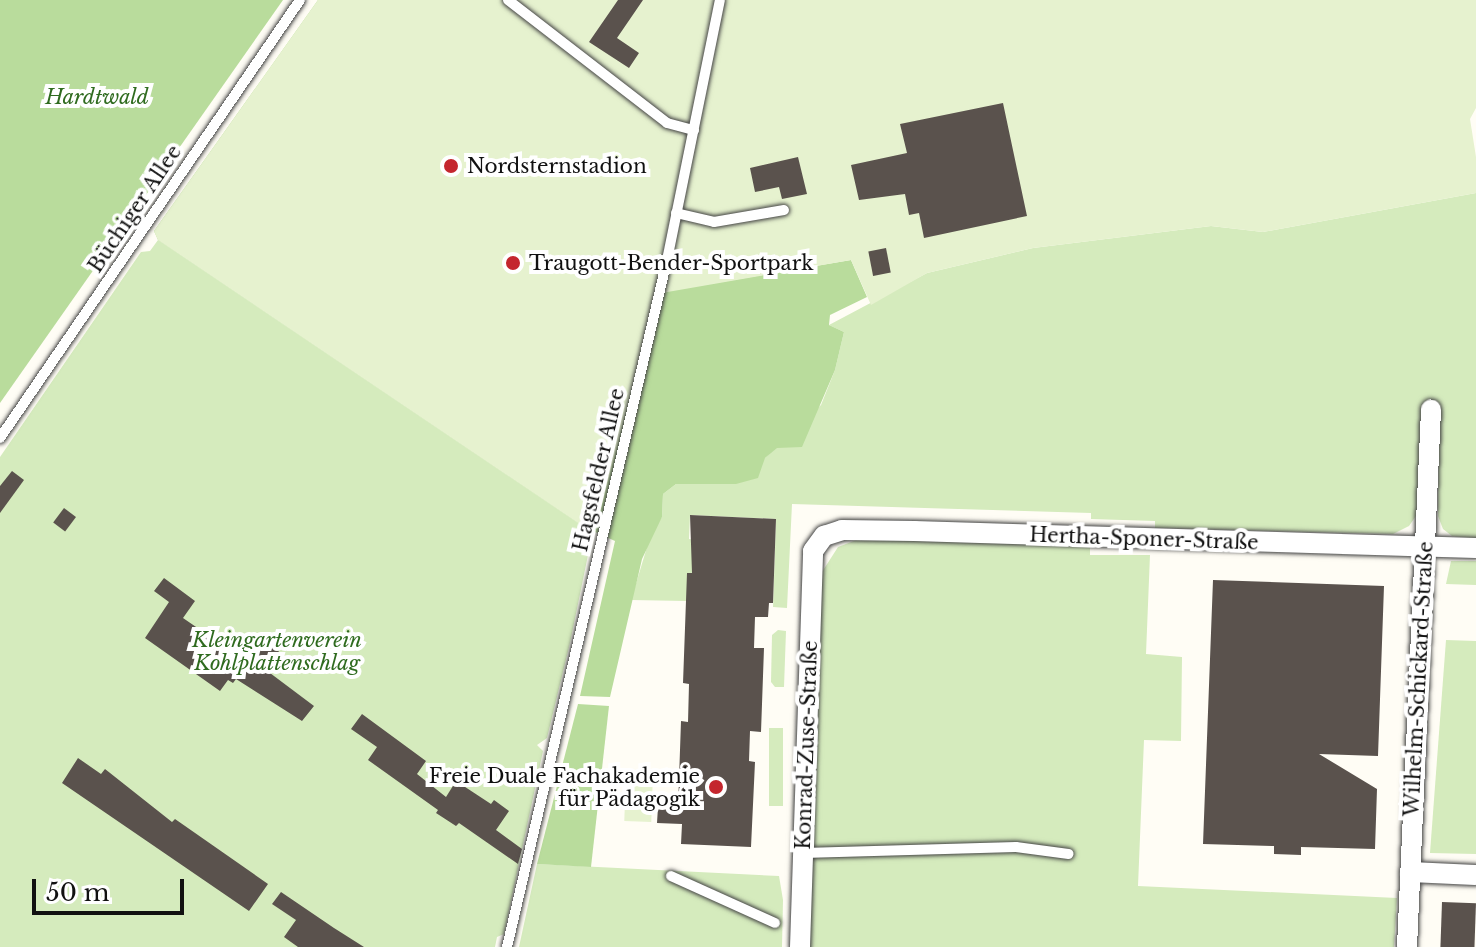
<!DOCTYPE html>
<html>
<head>
<meta charset="utf-8">
<style>
	body { margin:0 }
	#map { position:relative; width:1476px; height:947px; overflow:hidden; background:#fffdf5; font-family:"Libre Baskerville",serif }
	div>[style] { position:absolute }
	[style*='--x'] { left:calc(var(--x)*1px); top:calc(var(--y)*1px); width:calc(var(--w)*1px); rotate:calc(var(--a)*1deg) }
	.green>* { inset:0; background:#d5ebbd; transform-origin:0 0 }
	.forest>* { inset:0; background:#b9dc9c }
	.pitch>* { inset:0; background:#e6f2cf; transform-origin:0 0 }
	.building>* { inset:0; background:#5a524d; transform-origin:0 0 }
	.roads { filter:drop-shadow(0 0 2px #444) drop-shadow(0 0 2px #444) }
	.service>* { height:10px; margin:-5px; padding:0 5px; transform-origin:5px; border-radius:5px; background:#fff }
	.minor>* { height:20px; margin:-10px; padding:0 10px; transform-origin:10px; border-radius:10px; background:#fff }
	.dots>* { width:22px; height:22px; translate:-50% -50%; box-sizing:border-box; border:4px solid #fff; border-radius:50% }
	span { translate:-50% -50%; white-space:nowrap; text-align:center; line-height:1.15; -webkit-text-stroke:8px #fff; paint-order:stroke }
	.park-label { font-size:20px; color:#2f6b1f; font-style:italic }
	.poi-label { font-size:20px; color:#111 }
	.left { translate:0 -50%; text-align:left }
	.right { translate:-100% -50%; text-align:right }
	.street-label { font-size:20px; color:#111 }
	.scale { position:absolute; left:32px; top:879px; width:152px; height:36px; box-sizing:border-box; border:4px solid #111; border-top:0; padding-left:10px; font-size:24px; line-height:28px; white-space:nowrap; color:#111; -webkit-text-stroke:6px #fff; paint-order:stroke }
</style>
</head>
<body>
<div id="map">
	<div class="green">
		<div style="clip-path:polygon(1476px 193px,1476px 539px,1452px 536px,1443px 529px,1438px 516px,1439px 408px,1418px 513px,1409px 526px,1393px 534px,1155px 528px,1155px 521px,1091px 519px,1091px 513px,792px 504px,787px 608px,773px 607px,776px 519px,690px 515px,689px 539px,695px 540px,694px 573px,686px 601px,631px 600px,651px 534px,662px 517px,663px 494px,676px 484px,765px 458px,821px 405px,835px 370px,844px 332px,829px 325px,927px 273px,1033px 248px,1211px 226px,1263px 232px)"></div>
		<div style="clip-path:polygon(158px 240px,584px 527px,578px 536px,589px 550px,570px 643px,547px 738px,537px 745px,543px 751px,504px 934px,497px 937px,495px 947px,0 947px,0 457px,141px 252px,150px 251px)"></div>
		<div style="clip-path:polygon(859px 539px,1090px 546px,1090px 555px,1150px 555px,1146px 654px,1182px 657px,1181px 741px,1144px 740px,1138px 886px,1397px 898px,1394px 947px,808px 947px,822px 572px,838px 547px)"></div>
		<div style="clip-path:polygon(1451px 561px,1476px 561px,1476px 585px,1446px 584px)"></div>
		<div style="clip-path:polygon(778px 630px,786px 631px,784px 687px,775px 687px,771px 682px,772px 635px)"></div>
		<div style="clip-path:polygon(1446px 640px,1476px 641px,1476px 854px,1430px 853px)"></div>
		<div style="left:769px;top:728px;width:14px;height:78px"></div>
		<div style="clip-path:polygon(537px 864px,779px 876px,783px 900px,782px 947px,519px 947px)"></div>
	</div>
	<div class="forest">
		<div style="clip-path:polygon(0 0,283px 0,0 403px)"></div>
		<div style="clip-path:polygon(318px 0,656px 293px,851px 260px,867px 297px,830px 315px,829px 325px,844px 332px,835px 370px,802px 447px,777px 448px,765px 458px,758px 478px,736px 484px,676px 484px,663px 494px,662px 517px,642px 559px,610px 697px,580px 696px,615px 541px,584px 527px,158px 240px,154px 231px)"></div>
		<div style="clip-path:polygon(578px 704px,609px 706px,591px 867px,537px 864px)"></div>
	</div>
	<div class="pitch">
		<div style="clip-path:polygon(318px 0,1476px 0,1476px 108px,1470px 119px,1476px 157px,1476px 193px,1263px 232px,1211px 226px,1033px 248px,927px 273px,871px 305px,851px 260px,656px 294px,597px 524px,584px 527px,158px 240px,154px 231px)"></div>
		<div style="left:626px;top:772px;width:27px;height:49px;rotate:2deg"></div>
	</div>
	<div class="building">
		<div style="clip-path:polygon(618px 0,643px 0,617px 38px,639px 53px,629px 68px,589px 42px)"></div>
		<div style="clip-path:polygon(1003px 103px,1027px 216px,924px 238px,919px 213px,909px 215px,905px 194px,859px 200px,851px 165px,907px 153px,900px 124px)"></div>
		<div style="clip-path:polygon(798px 157px,807px 194px,782px 199px,779px 187px,755px 192px,750px 168px)"></div>
		<div style="left:886px;top:248px;width:25px;height:18px;rotate:79deg"></div>
		<div style="clip-path:polygon(12px 471px,24px 480px,0 513px,0 486px)"></div>
		<div style="left:64px;top:508px;width:15px;height:18px;rotate:37deg"></div>
		<div style="clip-path:polygon(690px 515px,776px 519px,773px 603px,769px 603px,768px 617px,755px 617px,754px 648px,764px 648px,761px 732px,750px 731px,749px 761px,755px 762px,751px 847px,681px 844px,682px 824px,657px 823px,658px 807px,678px 808px,681px 721px,688px 722px,689px 684px,683px 683px,687px 573px,692px 573px)"></div>
		<div style="clip-path:polygon(164px 578px,195px 601px,183px 618px,250px 664px,265px 642px,279px 651px,266px 670px,314px 706px,302px 721px,236px 679px,233px 683px,228px 680px,220px 691px,145px 638px,169px 602px,154px 591px)"></div>
		<div style="clip-path:polygon(1213px 580px,1384px 586px,1378px 756px,1319px 754px,1377px 789px,1375px 849px,1301px 847px,1301px 855px,1274px 854px,1274px 846px,1203px 844px)"></div>
		<div style="clip-path:polygon(362px 714px,426px 761px,417px 774px,446px 797px,456px 781px,491px 804px,494px 800px,509px 811px,496px 830px,522px 849px,518px 864px,459px 823px,456px 826px,436px 813px,438px 810px,368px 760px,377px 747px,351px 729px)"></div>
		<div style="clip-path:polygon(78px 758px,101px 774px,105px 769px,172px 822px,175px 819px,268px 884px,249px 911px,62px 783px)"></div>
		<div style="clip-path:polygon(281px 892px,334px 928px,364px 947px,298px 947px,284px 937px,296px 920px,272px 904px)"></div>
		<div style="left:1442px;top:902px;width:34px;height:45px;rotate:2deg"></div>
	</div>
	<div class="roads">
		<div class="service">
			<div style="--x:508;--y:0;--w:201;--a:37.7"></div>
			<div style="--x:667;--y:123;--w:28;--a:15"></div>
			<div style="--x:676;--y:213;--w:39;--a:13"></div>
			<div style="--x:714;--y:222;--w:71;--a:-9.7"></div>
			<div style="--x:0;--y:438;--w:531;--a:-55.59"></div>
			<div style="--x:803;--y:853;--w:213;--a:-1.6"></div>
			<div style="--x:1016;--y:847;--w:53;--a:7.5"></div>
			<div style="--x:671;--y:876;--w:114;--a:24.3"></div>
			<div style="--x:507;--y:947;--w:705;--a:-76.89"></div>
			<div style="--x:667;--y:260;--w:265;--a:-78.5"></div>
		</div>
		<div class="minor">
			<div style="--x:1410;--y:872;--w:66;--a:2.6"></div>
			<div style="--x:800;--y:947;--w:396;--a:-88.1"></div>
			<div style="--x:813;--y:551;--w:19;--a:-54"></div>
			<div style="--x:824;--y:536;--w:19;--a:-18"></div>
			<div style="--x:842;--y:530;--w:72;--a:0.8"></div>
			<div style="--x:914;--y:531;--w:562;--a:1.73"></div>
			<div style="--x:1407;--y:947;--w:538;--a:-87.44"></div>
		</div>
	</div>
	<div class="dots">
		<div style="left:451px;top:166px;background:#c4262e"></div>
		<div style="left:513px;top:263px;background:#c4262e"></div>
		<div style="left:716px;top:787px;background:#c4262e"></div>
	</div>
	<div class="park-label">
		<span style="left:97px;top:97px">Hardtwald</span>
		<span style="left:277px;top:652px">Kleingartenverein<br>Kohlplattenschlag</span>
	</div>
	<div class="poi-label">
		<span class="left" style="left:467px;top:166px">Nordsternstadion</span>
		<span class="left" style="left:529px;top:263px">Traugott-Bender-Sportpark</span>
		<span class="right" style="left:700px;top:788px">Freie Duale Fachakademie<br>für Pädagogik</span>
	</div>
	<div class="street-label">
		<span style="left:135px;top:209px;rotate:-56deg">Büchiger Allee</span>
		<span style="left:599px;top:470px;rotate:-77deg">Hagsfelder Allee</span>
		<span style="left:1144px;top:539px;rotate:2deg">Hertha-Sponer-Straße</span>
		<span style="left:1419px;top:679px;rotate:-87deg">Wilhelm-Schickard-Straße</span>
		<span style="left:807px;top:745px;rotate:-88deg">Konrad-Zuse-Straße</span>
	</div>
	<div class="scale">50 m</div>
</div>
</body>
</html>
